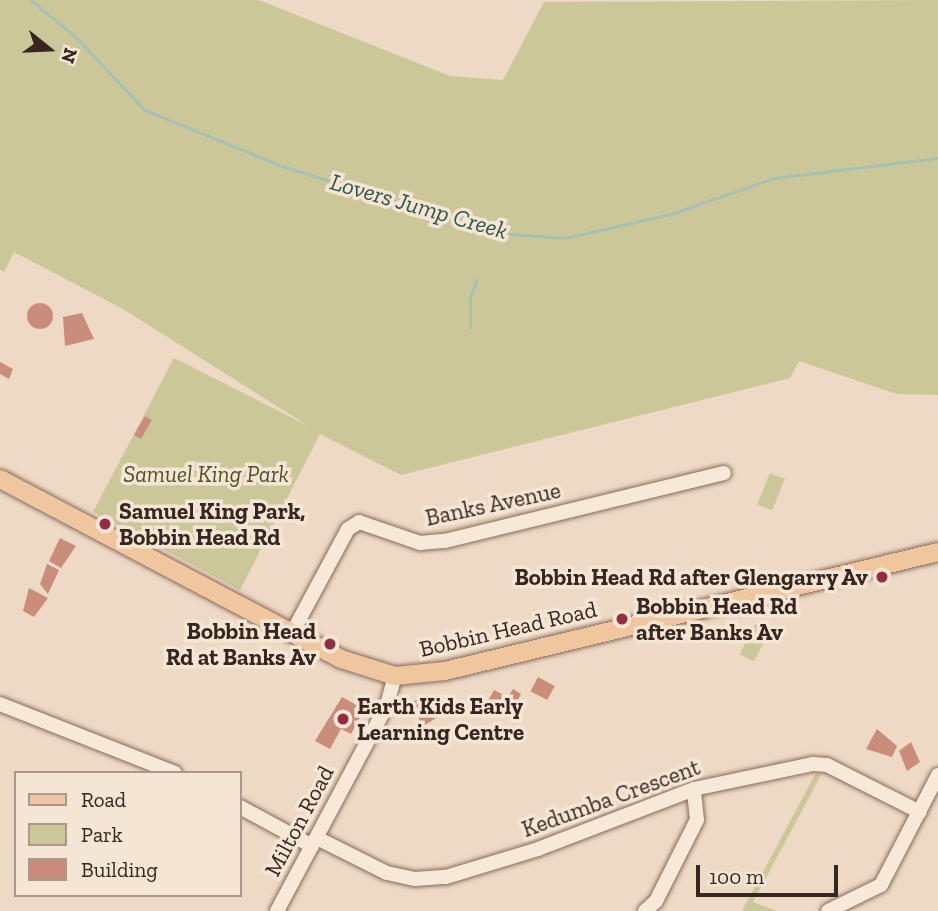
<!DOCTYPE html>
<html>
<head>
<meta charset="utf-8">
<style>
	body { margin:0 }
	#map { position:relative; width:938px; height:911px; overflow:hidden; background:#edd9c4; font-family:"Zilla Slab",serif }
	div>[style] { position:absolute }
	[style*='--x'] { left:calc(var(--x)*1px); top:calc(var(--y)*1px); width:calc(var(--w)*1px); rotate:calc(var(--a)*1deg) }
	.green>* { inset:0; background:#cbc798; transform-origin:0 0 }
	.stream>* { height:2.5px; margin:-1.25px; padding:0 1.25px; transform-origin:1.25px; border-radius:1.25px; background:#a6c0b3 }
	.building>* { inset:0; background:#ca8d7b; transform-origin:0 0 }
	.round { border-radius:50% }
	.roads { filter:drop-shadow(0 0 2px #876a5b) drop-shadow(0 0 2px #876a5b) }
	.minor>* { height:14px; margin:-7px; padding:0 7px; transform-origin:7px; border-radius:7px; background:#f8e8d7 }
	.major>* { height:18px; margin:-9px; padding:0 9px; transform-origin:9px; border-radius:9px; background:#efc69d }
	.dots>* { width:19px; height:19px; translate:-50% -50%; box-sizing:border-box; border:4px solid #f4e5d4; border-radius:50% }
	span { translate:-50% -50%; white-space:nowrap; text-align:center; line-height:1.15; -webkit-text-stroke:7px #f4e5d4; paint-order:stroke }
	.park-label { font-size:23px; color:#505326; font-style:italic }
	.street-label { font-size:23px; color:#37261f }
	.poi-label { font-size:23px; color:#37261f; font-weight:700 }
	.left { translate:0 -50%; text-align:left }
	.right { translate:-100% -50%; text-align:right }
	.water-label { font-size:24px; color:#2e574c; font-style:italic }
	.legend { position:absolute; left:14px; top:771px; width:228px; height:126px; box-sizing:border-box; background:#f4e5d4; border:2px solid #a8998c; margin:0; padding:9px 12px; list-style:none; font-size:21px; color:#37261f }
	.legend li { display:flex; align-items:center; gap:14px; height:35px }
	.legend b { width:35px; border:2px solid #a8998c }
	.north { position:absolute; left:14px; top:14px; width:70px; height:70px; -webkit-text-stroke:5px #f4e5d4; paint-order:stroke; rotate:108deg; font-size:19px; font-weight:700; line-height:28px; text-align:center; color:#37261f }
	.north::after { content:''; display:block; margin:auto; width:24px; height:32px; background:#37261f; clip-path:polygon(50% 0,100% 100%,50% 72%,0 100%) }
	.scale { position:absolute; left:696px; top:865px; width:142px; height:32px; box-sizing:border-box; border:4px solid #37261f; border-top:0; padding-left:9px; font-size:21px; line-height:24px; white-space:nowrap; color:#37261f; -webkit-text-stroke:5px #f4e5d4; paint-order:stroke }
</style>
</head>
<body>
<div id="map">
	<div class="green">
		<div style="clip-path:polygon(0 0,259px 0,450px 76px,503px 80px,544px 2px,938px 0,938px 395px,897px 394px,799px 361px,790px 378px,401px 475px,320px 434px,240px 590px,93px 512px,174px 358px,310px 427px,123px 309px,14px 252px,4px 272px,0 269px)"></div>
		<div style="left:770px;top:473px;width:16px;height:34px;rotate:22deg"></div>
		<div style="left:755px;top:624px;width:16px;height:34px;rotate:27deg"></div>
		<div style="clip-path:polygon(816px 773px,821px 775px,753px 902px,777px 911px,742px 911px)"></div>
	</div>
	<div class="stream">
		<div style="--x:31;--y:0;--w:58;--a:39.4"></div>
		<div style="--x:76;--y:37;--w:100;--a:46.6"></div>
		<div style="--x:145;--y:110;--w:151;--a:22.2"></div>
		<div style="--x:285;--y:167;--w:222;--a:17.3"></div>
		<div style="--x:497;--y:233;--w:68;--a:4.2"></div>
		<div style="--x:565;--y:238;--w:109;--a:-12.8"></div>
		<div style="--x:671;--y:214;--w:109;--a:-19.3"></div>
		<div style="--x:774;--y:178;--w:165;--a:-7"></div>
		<div style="--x:470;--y:328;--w:31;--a:-90"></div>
		<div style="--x:470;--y:297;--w:19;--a:-69"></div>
	</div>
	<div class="building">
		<div class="round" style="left:27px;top:303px;width:26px;height:26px"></div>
		<div style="clip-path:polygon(82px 313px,94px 339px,65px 346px,63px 317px)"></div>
		<div style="clip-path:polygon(0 362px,13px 369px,9px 379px,0 374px)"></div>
		<div style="left:145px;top:416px;width:8px;height:22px;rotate:30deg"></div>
		<div style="clip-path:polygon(60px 538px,76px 546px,61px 568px,49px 561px)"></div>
		<div style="clip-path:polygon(47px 564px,59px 570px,48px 594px,40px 584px)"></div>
		<div style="clip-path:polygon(29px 588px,48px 598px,34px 617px,23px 611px)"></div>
		<div style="left:538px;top:677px;width:19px;height:16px;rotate:28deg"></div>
		<div style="clip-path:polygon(513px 689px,521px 694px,509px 718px,494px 710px,490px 716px,482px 712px,494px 690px,508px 697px)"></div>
		<div style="clip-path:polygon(342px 697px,364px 709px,351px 734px,341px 729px,330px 749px,315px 741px)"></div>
		<div style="clip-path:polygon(419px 698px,438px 717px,423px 726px,410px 704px)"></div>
		<div style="clip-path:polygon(877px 729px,897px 746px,892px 757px,866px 749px)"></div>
		<div style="clip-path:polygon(911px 742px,920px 762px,907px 771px,899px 751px)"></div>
	</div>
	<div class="roads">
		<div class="minor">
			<div style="--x:292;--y:633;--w:118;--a:-61.7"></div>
			<div style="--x:348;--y:529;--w:13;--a:-32"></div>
			<div style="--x:359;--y:522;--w:65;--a:19"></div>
			<div style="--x:420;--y:543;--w:25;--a:-5"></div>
			<div style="--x:445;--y:541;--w:287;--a:-13.7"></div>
			<div style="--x:0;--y:704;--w:188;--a:21.5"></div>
			<div style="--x:240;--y:807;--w:82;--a:28.4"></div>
			<div style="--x:317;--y:838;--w:78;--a:26.6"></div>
			<div style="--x:387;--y:873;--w:29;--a:12"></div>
			<div style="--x:415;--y:879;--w:31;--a:-4"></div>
			<div style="--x:446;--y:877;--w:96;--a:-16.9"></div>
			<div style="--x:538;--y:849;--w:167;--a:-21"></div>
			<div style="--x:694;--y:789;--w:122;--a:-11.9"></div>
			<div style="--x:813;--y:764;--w:14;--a:4"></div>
			<div style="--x:827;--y:765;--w:104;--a:26.8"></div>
			<div style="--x:277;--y:911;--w:234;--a:-61.9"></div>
			<div style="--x:387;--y:705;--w:30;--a:-75"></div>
			<div style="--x:645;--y:911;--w:15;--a:-42"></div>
			<div style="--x:656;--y:901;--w:91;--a:-63.2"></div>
			<div style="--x:697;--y:820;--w:31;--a:-96"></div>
			<div style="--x:828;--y:911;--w:59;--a:-26.1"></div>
			<div style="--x:881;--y:885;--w:124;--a:-62.6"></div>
		</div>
		<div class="major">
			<div style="--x:0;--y:479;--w:386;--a:27.8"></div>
			<div style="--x:341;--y:659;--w:57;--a:17.5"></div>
			<div style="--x:395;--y:676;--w:50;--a:-5.7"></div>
			<div style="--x:445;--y:671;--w:507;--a:-13.57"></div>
		</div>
	</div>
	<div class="dots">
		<div style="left:105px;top:524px;background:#942d41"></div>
		<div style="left:882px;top:577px;background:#942d41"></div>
		<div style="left:622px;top:619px;background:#942d41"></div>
		<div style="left:330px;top:644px;background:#942d41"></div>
		<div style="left:343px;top:719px;background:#942d41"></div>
	</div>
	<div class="park-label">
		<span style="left:206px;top:474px">Samuel King Park</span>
	</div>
	<div class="street-label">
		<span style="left:493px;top:504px;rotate:-12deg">Banks Avenue</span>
		<span style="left:508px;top:629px;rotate:-13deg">Bobbin Head Road</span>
		<span style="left:611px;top:798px;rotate:-20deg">Kedumba Crescent</span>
		<span style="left:299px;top:821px;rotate:-62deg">Milton Road</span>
	</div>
	<div class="poi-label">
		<span class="left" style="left:119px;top:524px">Samuel King Park,<br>Bobbin Head Rd</span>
		<span class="right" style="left:868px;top:577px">Bobbin Head Rd after Glengarry Av</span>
		<span class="left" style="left:636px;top:619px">Bobbin Head Rd<br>after Banks Av</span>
		<span class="right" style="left:316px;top:644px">Bobbin Head<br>Rd at Banks Av</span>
		<span class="left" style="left:357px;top:719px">Earth Kids Early<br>Learning Centre</span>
	</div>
	<div class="water-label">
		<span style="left:419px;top:206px;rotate:16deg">Lovers Jump Creek</span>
	</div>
	<ul class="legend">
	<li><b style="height:9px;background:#efc69d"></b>Road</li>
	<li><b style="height:19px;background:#cbc798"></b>Park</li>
	<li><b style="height:19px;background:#ca8d7b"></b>Building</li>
	</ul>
	<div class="north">N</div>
	<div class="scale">100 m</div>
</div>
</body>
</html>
